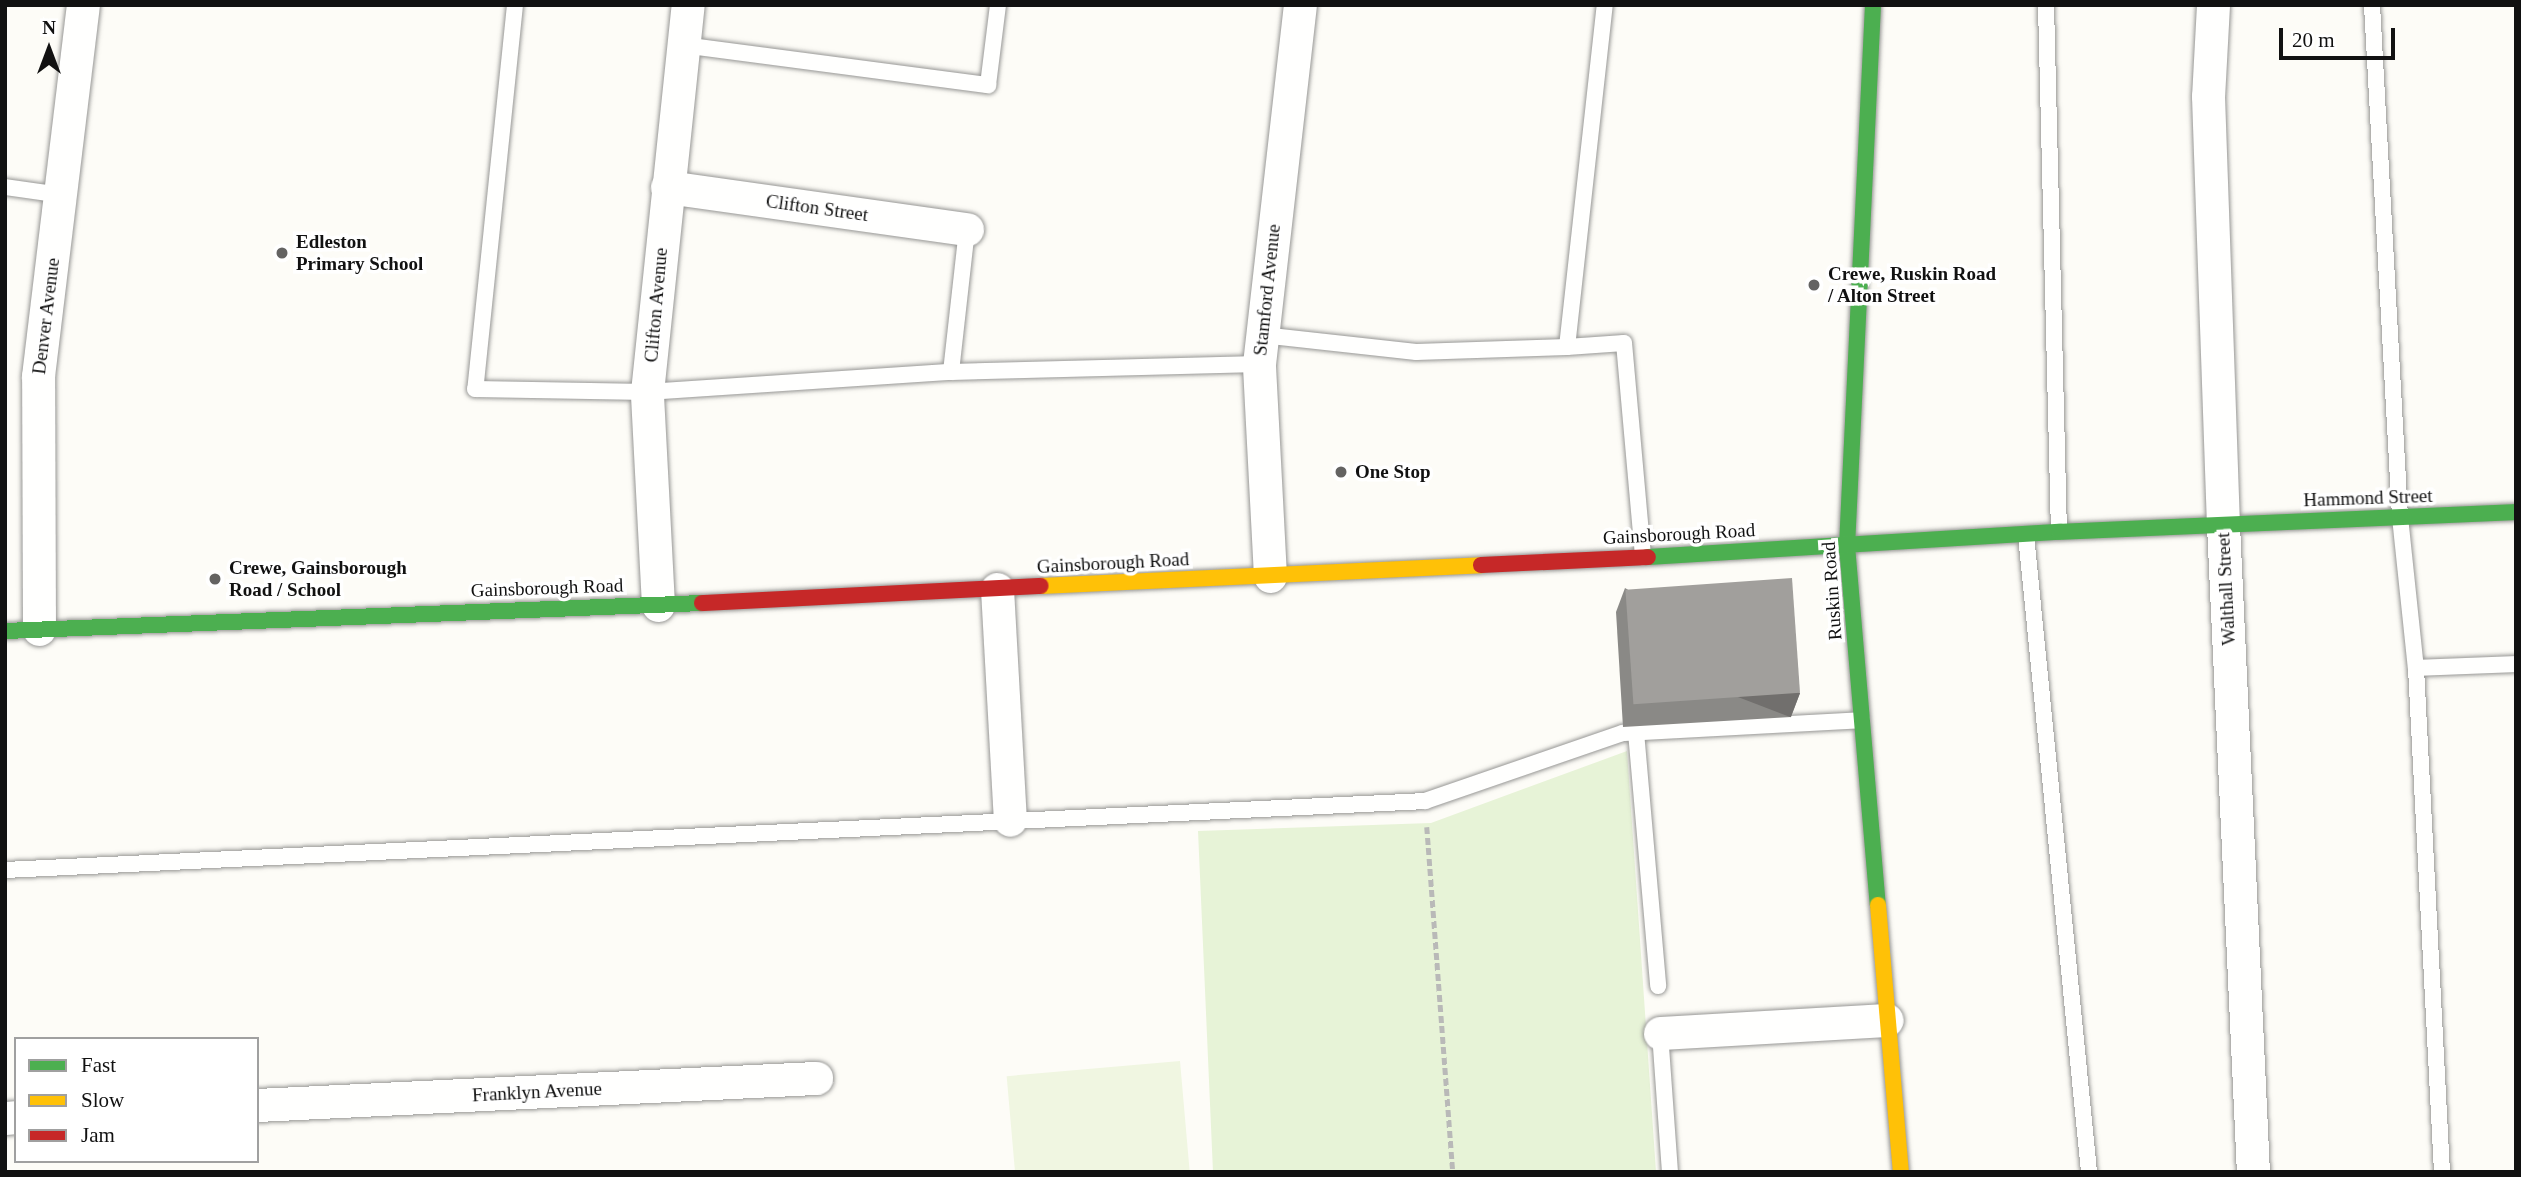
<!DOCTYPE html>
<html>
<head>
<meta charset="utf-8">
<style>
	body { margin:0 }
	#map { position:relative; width:2521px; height:1177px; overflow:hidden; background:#fdfcf7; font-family:Georgia,serif }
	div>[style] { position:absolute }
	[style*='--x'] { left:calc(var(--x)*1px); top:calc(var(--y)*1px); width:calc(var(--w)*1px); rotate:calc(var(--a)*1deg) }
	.green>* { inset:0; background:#e7f3d7 }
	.pitch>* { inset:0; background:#f0f6e1; transform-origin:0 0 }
	.path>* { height:4.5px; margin-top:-2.25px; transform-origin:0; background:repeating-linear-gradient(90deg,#b9b9b8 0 7px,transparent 0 10.5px) }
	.roads { filter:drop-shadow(0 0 2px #979795) drop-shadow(0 0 2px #979795) }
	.lane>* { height:16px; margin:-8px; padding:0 8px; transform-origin:8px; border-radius:8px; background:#fffffe }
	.street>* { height:33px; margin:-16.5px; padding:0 16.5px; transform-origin:16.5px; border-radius:16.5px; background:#fffffe }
	.fast>* { height:16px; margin:-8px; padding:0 8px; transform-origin:8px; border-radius:8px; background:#4caf50 }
	.slow>* { height:16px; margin:-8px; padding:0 8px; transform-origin:8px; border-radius:8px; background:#ffc107 }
	.jam>* { height:16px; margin:-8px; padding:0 8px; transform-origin:8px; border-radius:8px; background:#c62828 }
	.wall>* { inset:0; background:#8a8986 }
	.shaded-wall>* { inset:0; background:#716f6d; transform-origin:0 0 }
	.building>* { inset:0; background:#a19f9c; transform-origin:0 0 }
	.dots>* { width:19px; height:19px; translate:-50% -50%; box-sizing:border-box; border:4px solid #fff; border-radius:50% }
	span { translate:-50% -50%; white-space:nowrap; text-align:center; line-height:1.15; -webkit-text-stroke:7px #fff; paint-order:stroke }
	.street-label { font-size:19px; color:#111 }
	.poi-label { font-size:19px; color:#111; font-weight:700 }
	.left { translate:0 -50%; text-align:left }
	.frame { position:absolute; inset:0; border:7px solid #111; pointer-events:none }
	.legend { position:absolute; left:14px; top:1037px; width:245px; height:126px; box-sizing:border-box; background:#fff; border:2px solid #a0a0a0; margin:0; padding:9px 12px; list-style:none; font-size:21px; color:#111 }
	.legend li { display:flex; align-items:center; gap:14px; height:35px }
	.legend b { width:35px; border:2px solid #a0a0a0 }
	.north { position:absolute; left:14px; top:14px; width:70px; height:70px; -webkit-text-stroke:5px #fff; paint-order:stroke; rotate:0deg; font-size:19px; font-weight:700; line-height:28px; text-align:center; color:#111 }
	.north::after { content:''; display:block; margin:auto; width:24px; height:32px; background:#111; clip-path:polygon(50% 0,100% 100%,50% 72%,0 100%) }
	.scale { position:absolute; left:2279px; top:28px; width:116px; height:32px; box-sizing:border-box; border:4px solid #111; border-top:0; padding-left:9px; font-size:21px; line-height:24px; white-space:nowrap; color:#111; -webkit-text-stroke:5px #fff; paint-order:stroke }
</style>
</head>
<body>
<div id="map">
	<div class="green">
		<div style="clip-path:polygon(1627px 751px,1656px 1172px,1213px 1172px,1198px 831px,1431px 823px)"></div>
	</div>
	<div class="pitch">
		<div style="left:1180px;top:1061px;width:111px;height:174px;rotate:85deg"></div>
	</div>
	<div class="path">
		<div style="--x:1427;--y:827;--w:346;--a:85.7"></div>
	</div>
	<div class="roads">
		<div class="lane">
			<div style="--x:515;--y:5;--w:386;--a:95.9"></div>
			<div style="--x:475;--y:389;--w:172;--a:1"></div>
			<div style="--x:647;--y:392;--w:305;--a:-3.8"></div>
			<div style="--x:951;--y:372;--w:308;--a:-1.5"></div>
			<div style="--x:2046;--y:5;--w:527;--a:88.59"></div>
			<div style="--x:2372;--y:5;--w:513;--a:86.87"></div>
			<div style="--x:2400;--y:517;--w:152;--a:84"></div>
			<div style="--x:2416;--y:668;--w:505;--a:87.05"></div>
			<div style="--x:683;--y:45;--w:308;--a:7.5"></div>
			<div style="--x:988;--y:85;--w:81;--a:-82.9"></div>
			<div style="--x:5;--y:187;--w:57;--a:8.1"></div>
			<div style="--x:1262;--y:335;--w:155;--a:6.3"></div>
			<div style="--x:1416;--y:352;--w:151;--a:-1.9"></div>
			<div style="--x:1567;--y:347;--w:344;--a:-83.7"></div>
			<div style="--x:1567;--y:347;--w:57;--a:-4"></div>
			<div style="--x:1624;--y:343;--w:215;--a:84.9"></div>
			<div style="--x:951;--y:372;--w:144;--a:-83.6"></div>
			<div style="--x:2026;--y:535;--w:640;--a:84.35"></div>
			<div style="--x:2416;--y:668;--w:100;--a:-2.3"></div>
			<div style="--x:1636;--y:732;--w:255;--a:85"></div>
			<div style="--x:5;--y:870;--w:1422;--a:-2.78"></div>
			<div style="--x:1425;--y:801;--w:209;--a:-19"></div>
			<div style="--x:1623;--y:733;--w:239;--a:-3.1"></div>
			<div style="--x:1660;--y:1033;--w:139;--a:85.9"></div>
		</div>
		<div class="street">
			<div style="--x:2213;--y:5;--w:91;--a:93.1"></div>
			<div style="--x:2208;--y:96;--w:429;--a:88"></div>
			<div style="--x:2223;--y:525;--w:648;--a:87.35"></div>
			<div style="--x:667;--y:187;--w:303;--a:8"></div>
			<div style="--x:1270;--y:576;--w:212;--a:-93"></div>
			<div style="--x:1259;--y:364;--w:361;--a:-83.5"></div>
			<div style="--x:997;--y:589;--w:231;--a:86.8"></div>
			<div style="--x:658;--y:605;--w:213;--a:-93"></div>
			<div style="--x:647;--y:392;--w:389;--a:-84"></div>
			<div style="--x:39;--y:629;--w:253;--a:-90.2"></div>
			<div style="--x:38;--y:376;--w:374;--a:-83.1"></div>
			<div style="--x:1660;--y:1033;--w:227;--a:-3.3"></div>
			<div style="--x:257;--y:1105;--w:560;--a:-2.77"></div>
			<div style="--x:5;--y:1118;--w:11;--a:-5"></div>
		</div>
		<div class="fast">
			<div style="--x:1873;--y:5;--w:542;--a:92.75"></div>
			<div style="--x:1847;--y:546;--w:360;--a:85.1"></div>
			<div style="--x:1648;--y:557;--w:412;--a:-3.5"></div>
			<div style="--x:2059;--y:532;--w:457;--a:-2.5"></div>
			<div style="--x:5;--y:631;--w:698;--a:-2.3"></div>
		</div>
		<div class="slow">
			<div style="--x:1041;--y:586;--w:441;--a:-2.7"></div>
			<div style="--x:1878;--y:905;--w:268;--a:85.1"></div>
		</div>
		<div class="jam">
			<div style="--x:1481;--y:565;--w:167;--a:-2.7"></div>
			<div style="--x:702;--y:603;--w:339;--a:-2.9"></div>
		</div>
	</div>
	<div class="wall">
		<div style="clip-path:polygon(1625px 588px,1800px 693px,1791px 717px,1623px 727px,1616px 612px)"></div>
	</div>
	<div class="shaded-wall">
		<div style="left:1800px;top:693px;width:26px;height:168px;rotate:111deg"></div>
	</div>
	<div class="building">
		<div style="left:1792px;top:578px;width:115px;height:167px;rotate:86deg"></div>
	</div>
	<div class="dots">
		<div style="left:282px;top:253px;background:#646362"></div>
		<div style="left:1814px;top:285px;background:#646362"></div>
		<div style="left:1341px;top:472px;background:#646362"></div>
		<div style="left:215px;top:579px;background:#646362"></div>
	</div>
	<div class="street-label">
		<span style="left:817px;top:208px;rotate:8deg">Clifton Street</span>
		<span style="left:1267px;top:290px;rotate:-84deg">Stamford Avenue</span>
		<span style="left:656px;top:305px;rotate:-85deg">Clifton Avenue</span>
		<span style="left:46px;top:316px;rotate:-83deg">Denver Avenue</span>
		<span style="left:2368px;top:498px;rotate:-2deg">Hammond Street</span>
		<span style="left:1679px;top:534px;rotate:-3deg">Gainsborough Road</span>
		<span style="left:1113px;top:563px;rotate:-3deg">Gainsborough Road</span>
		<span style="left:547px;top:588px;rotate:-2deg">Gainsborough Road</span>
		<span style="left:2226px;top:589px;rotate:-93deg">Walthall Street</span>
		<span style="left:1832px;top:591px;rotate:-94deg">Ruskin Road</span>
		<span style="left:537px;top:1092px;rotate:-3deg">Franklyn Avenue</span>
	</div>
	<div class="poi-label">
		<span class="left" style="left:296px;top:253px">Edleston<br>Primary School</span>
		<span class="left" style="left:1828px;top:285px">Crewe, Ruskin Road<br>/ Alton Street</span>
		<span class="left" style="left:1355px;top:472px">One Stop</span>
		<span class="left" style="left:229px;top:579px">Crewe, Gainsborough<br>Road / School</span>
	</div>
	<div class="frame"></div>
	<ul class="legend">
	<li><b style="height:9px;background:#4caf50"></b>Fast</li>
	<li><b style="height:9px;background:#ffc107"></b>Slow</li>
	<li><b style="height:9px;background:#c62828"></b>Jam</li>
	</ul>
	<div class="north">N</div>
	<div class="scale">20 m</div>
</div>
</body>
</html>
